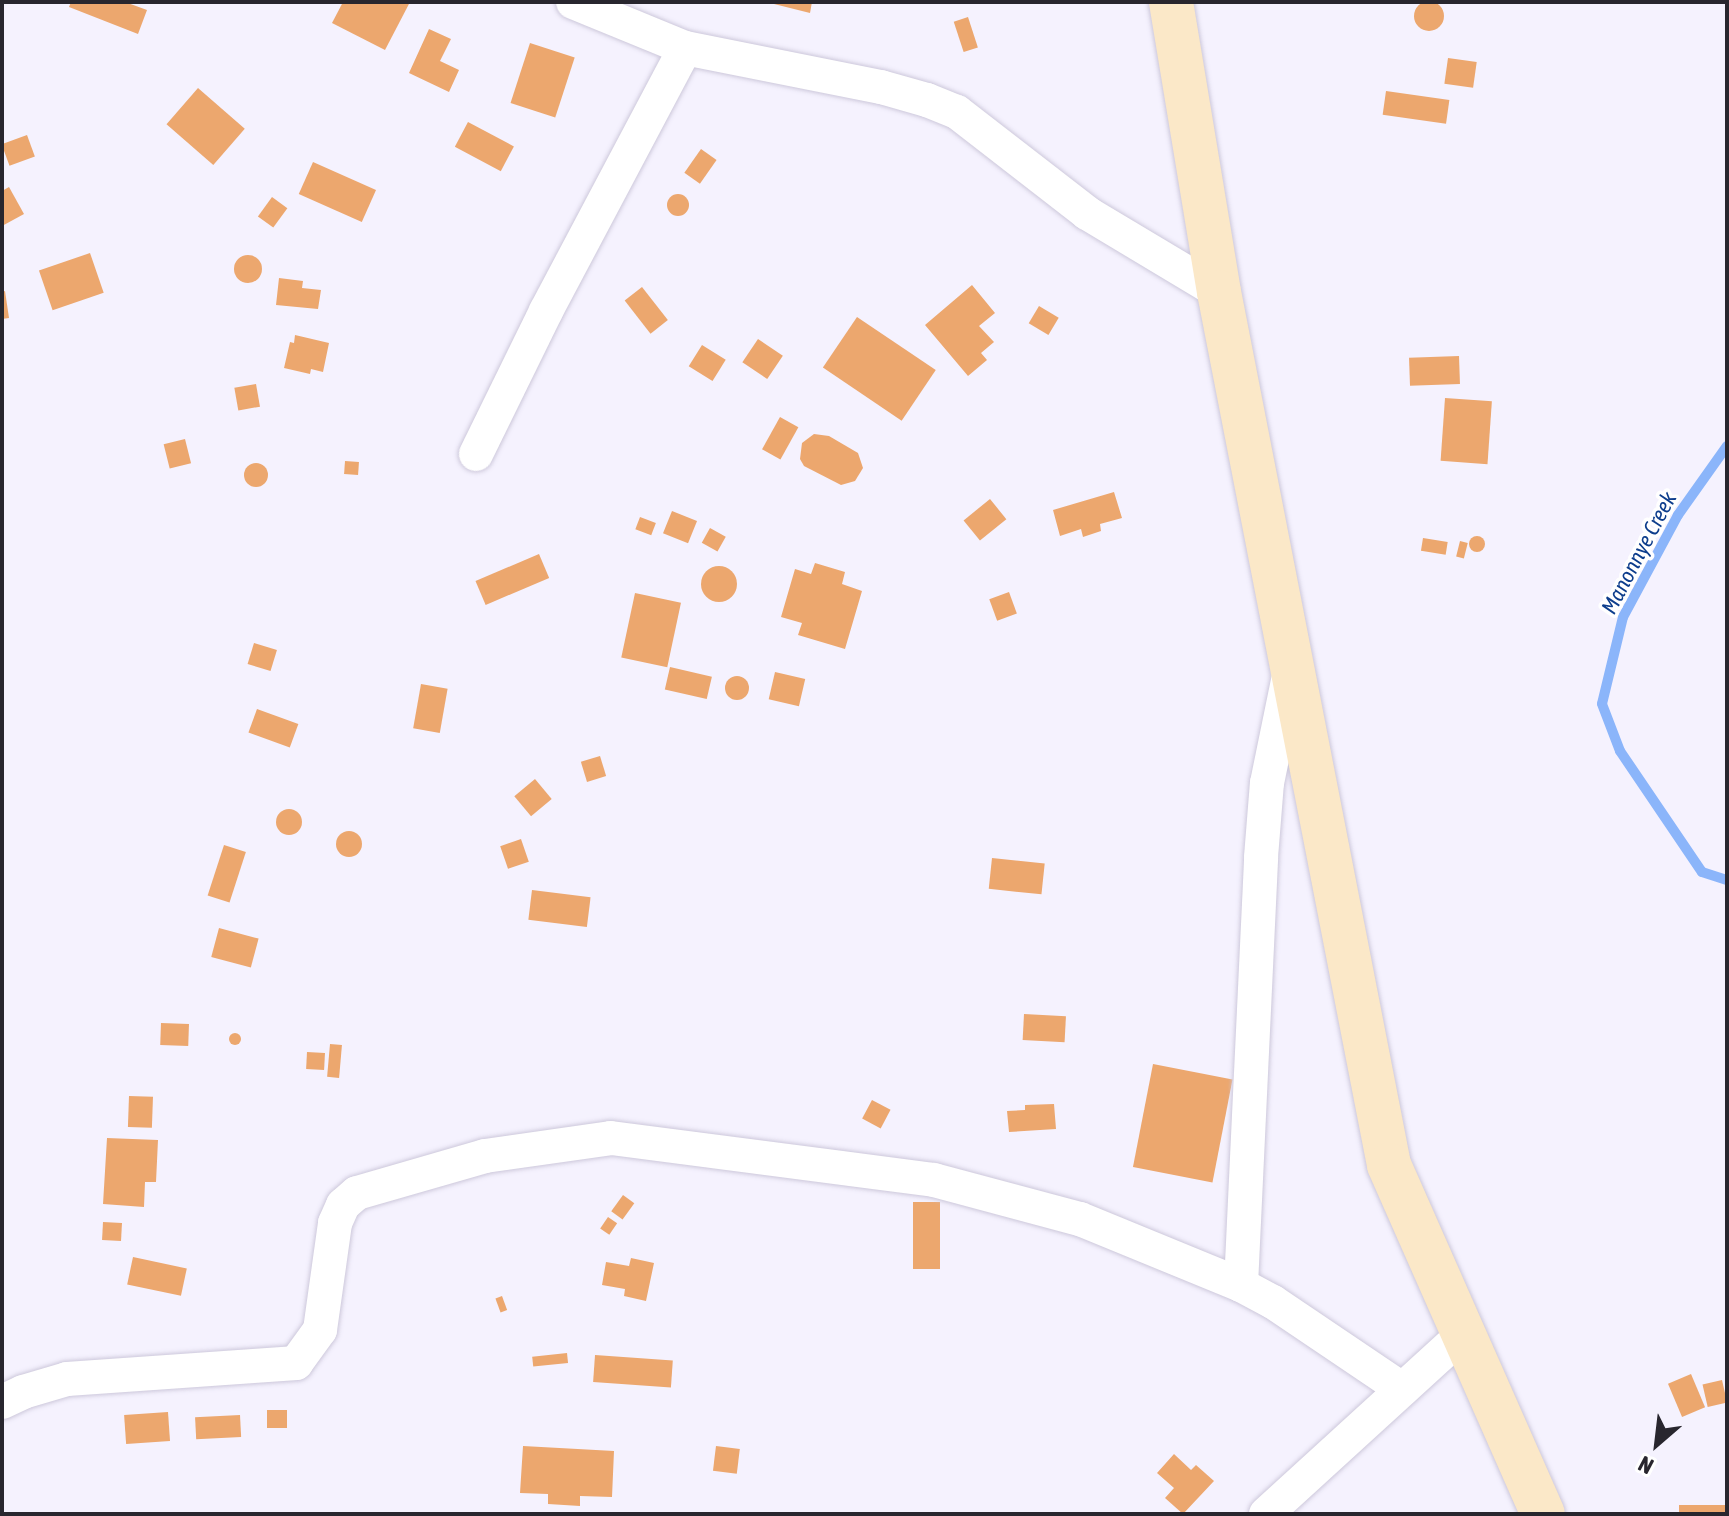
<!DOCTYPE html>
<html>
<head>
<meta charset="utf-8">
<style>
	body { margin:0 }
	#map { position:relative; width:1729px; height:1516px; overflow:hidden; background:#f5f2fe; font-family:"Asap Condensed",sans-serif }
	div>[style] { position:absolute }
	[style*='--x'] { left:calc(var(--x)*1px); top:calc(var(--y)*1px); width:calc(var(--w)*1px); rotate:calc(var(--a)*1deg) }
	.stream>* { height:10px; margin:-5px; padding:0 5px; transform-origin:5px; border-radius:5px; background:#8bb5fa }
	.building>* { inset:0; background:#eca76e; transform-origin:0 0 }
	.round { border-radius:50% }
	.roads { filter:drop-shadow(0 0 2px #cdc8db) drop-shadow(0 0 2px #cdc8db) }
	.street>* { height:34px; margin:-17px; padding:0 17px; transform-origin:17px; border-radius:17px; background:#fff }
	.secondary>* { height:44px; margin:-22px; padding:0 22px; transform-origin:22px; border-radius:22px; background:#fbe8c8 }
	span { translate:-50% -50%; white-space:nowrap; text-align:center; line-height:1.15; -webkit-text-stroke:7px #fff; paint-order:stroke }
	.water-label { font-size:22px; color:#0d3d8c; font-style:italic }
	.frame { position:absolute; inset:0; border:4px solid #28262e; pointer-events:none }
	.north { position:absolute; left:1617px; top:1404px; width:80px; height:80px; -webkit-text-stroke:6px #fff; paint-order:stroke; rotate:208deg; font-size:22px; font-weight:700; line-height:32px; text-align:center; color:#28262e }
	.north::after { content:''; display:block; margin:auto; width:28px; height:36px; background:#28262e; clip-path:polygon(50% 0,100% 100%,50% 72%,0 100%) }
</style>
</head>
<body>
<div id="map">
	<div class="stream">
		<div style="--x:1727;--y:446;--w:85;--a:125.4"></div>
		<div style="--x:1678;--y:515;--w:116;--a:118.3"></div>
		<div style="--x:1623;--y:617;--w:89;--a:103.6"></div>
		<div style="--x:1602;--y:704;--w:50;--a:69"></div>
		<div style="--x:1620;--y:751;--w:146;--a:55.9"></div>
		<div style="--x:1702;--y:872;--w:26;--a:18"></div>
	</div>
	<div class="building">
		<div class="round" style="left:1414px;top:1px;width:30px;height:30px"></div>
		<div style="clip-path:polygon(71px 2px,125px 2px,147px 10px,138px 34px,69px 7px)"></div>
		<div style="clip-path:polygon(343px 2px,410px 2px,385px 50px,332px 23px)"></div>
		<div style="clip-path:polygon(766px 2px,812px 2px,810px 13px)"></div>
		<div style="left:968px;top:17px;width:32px;height:15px;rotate:72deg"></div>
		<div style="clip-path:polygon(429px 29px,451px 39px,440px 61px,459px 70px,449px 92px,409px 73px)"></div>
		<div style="left:530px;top:43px;width:47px;height:63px;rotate:18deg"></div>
		<div style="left:1448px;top:58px;width:29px;height:26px;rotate:8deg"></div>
		<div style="left:198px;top:88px;width:62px;height:48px;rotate:41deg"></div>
		<div style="left:1386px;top:91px;width:64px;height:24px;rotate:8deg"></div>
		<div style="left:468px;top:122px;width:52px;height:28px;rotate:28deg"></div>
		<div style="left:27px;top:135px;width:23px;height:27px;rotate:70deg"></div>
		<div style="left:701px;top:149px;width:19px;height:29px;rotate:35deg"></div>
		<div style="left:313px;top:162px;width:69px;height:35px;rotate:24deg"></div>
		<div style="clip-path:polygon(9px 187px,24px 214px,2px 226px,2px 191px)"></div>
		<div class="round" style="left:667px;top:194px;width:22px;height:22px"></div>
		<div style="left:272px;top:197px;width:19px;height:24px;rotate:36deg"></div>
		<div style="left:90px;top:253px;width:42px;height:54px;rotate:71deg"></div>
		<div class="round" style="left:234px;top:255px;width:28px;height:28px"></div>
		<div style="clip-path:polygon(279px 278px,303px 281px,302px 288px,321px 290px,318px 309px,276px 305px)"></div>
		<div style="clip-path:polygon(972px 285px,995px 313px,979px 326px,994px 342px,981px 353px,987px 360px,968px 376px,925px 325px)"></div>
		<div style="left:642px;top:287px;width:42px;height:22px;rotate:52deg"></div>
		<div style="clip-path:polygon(5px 291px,9px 318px,2px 319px,2px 292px)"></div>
		<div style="left:1039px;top:306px;width:23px;height:20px;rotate:31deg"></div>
		<div style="left:857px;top:317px;width:95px;height:61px;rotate:34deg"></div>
		<div style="clip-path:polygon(295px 335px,329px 343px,323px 372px,311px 369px,310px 374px,284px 368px,290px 342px,294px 343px)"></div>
		<div style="left:758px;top:339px;width:30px;height:28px;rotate:34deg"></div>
		<div style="left:702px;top:345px;width:28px;height:25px;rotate:32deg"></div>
		<div style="left:1459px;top:356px;width:28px;height:50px;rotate:88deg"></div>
		<div style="left:256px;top:384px;width:23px;height:22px;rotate:80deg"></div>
		<div style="left:1445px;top:398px;width:47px;height:63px;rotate:4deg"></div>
		<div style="left:780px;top:417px;width:21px;height:37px;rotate:29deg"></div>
		<div style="clip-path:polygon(814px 434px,829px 436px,858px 453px,863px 468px,855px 481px,841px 485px,804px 466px,800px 459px,802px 443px)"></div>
		<div style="left:185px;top:439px;width:25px;height:22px;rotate:76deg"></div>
		<div style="left:345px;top:461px;width:14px;height:13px;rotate:4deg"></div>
		<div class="round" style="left:244px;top:463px;width:24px;height:24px"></div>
		<div style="clip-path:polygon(1114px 492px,1122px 518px,1100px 524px,1101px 531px,1083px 537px,1081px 529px,1060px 536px,1053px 510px)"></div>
		<div style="left:990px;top:499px;width:26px;height:34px;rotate:51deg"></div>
		<div style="left:672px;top:511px;width:27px;height:24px;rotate:22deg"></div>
		<div style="left:640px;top:517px;width:17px;height:13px;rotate:21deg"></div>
		<div style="left:710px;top:528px;width:18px;height:17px;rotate:29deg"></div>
		<div class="round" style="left:1469px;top:536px;width:16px;height:16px"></div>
		<div style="left:1423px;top:538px;width:25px;height:13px;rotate:9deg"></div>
		<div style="left:1460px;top:541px;width:8px;height:16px;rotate:14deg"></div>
		<div style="left:539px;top:554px;width:26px;height:69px;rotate:67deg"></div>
		<div style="clip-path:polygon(815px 563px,845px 572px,842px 584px,862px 591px,845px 649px,798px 635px,802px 623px,781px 617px,795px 569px,811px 574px)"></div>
		<div class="round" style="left:701px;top:566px;width:36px;height:36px"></div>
		<div style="left:1009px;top:592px;width:23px;height:21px;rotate:70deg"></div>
		<div style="left:635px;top:593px;width:47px;height:66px;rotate:12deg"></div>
		<div style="left:254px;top:643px;width:24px;height:22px;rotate:17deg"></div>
		<div style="left:670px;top:667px;width:43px;height:23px;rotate:13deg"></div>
		<div style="left:775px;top:672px;width:31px;height:28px;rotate:13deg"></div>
		<div class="round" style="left:725px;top:676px;width:24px;height:24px"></div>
		<div style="left:421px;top:684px;width:27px;height:45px;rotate:10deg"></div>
		<div style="left:257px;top:709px;width:44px;height:25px;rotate:20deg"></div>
		<div style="left:600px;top:756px;width:21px;height:20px;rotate:73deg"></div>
		<div style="left:535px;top:779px;width:26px;height:27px;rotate:50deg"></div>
		<div class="round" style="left:276px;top:809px;width:26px;height:26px"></div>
		<div class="round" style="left:336px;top:831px;width:26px;height:26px"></div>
		<div style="left:521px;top:839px;width:24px;height:22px;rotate:71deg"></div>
		<div style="left:224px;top:845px;width:23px;height:53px;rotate:18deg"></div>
		<div style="left:992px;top:858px;width:53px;height:31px;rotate:6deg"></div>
		<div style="left:532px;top:890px;width:59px;height:30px;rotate:7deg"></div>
		<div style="left:219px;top:928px;width:41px;height:30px;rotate:15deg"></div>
		<div style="left:1024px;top:1014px;width:42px;height:26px;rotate:3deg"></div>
		<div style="left:161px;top:1023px;width:28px;height:22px;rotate:2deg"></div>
		<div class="round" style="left:229px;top:1033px;width:12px;height:12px"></div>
		<div style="left:330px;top:1044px;width:12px;height:33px;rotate:5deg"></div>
		<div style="left:307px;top:1052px;width:18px;height:17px;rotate:3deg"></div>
		<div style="left:1153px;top:1064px;width:81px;height:105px;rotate:11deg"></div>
		<div style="left:129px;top:1096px;width:24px;height:31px;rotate:2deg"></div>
		<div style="left:872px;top:1100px;width:21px;height:21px;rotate:28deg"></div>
		<div style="clip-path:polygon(1054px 1104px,1056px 1129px,1009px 1132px,1007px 1111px,1025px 1110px,1025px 1105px)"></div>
		<div style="clip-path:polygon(107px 1138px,158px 1140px,156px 1182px,145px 1182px,144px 1207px,103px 1204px)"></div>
		<div style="left:623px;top:1195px;width:14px;height:20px;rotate:36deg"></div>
		<div style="left:913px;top:1202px;width:27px;height:67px"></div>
		<div style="left:608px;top:1217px;width:11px;height:14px;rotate:34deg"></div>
		<div style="left:103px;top:1222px;width:19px;height:18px;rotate:3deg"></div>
		<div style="left:133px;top:1257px;width:55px;height:28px;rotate:12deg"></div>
		<div style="clip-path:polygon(631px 1258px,654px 1263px,646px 1301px,624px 1296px,625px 1289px,602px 1285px,606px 1262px,629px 1266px)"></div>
		<div style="left:502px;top:1296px;width:15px;height:7px;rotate:70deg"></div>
		<div style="left:567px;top:1353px;width:10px;height:35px;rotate:84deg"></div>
		<div style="left:595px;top:1355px;width:78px;height:27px;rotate:4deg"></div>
		<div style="left:1691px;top:1374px;width:36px;height:25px;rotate:67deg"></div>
		<div style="left:1722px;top:1380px;width:23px;height:20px;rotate:77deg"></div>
		<div style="left:287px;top:1410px;width:18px;height:20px;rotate:90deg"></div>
		<div style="left:168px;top:1412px;width:29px;height:44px;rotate:86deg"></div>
		<div style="left:240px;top:1415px;width:22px;height:45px;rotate:87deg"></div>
		<div style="clip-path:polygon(523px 1446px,614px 1451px,612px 1497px,580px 1496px,580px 1506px,548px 1504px,548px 1494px,520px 1493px)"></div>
		<div style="left:716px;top:1446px;width:24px;height:25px;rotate:7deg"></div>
		<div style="clip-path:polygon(1174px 1454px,1191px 1470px,1196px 1465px,1214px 1481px,1183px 1514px,1165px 1498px,1174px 1488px,1157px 1473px)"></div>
		<div style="left:1679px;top:1505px;width:48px;height:9px"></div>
	</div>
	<div class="roads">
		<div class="street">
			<div style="--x:573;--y:2;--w:121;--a:22.3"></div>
			<div style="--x:685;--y:48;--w:200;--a:11.3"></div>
			<div style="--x:881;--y:87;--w:48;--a:15.8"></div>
			<div style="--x:927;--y:100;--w:32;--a:22"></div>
			<div style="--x:957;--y:112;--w:165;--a:37.8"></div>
			<div style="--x:1087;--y:213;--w:154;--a:30.9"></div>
			<div style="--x:476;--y:454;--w:159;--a:-63.9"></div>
			<div style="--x:546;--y:311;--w:297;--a:-62.1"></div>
			<div style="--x:1241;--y:1285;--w:428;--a:-87.3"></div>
			<div style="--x:1261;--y:857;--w:74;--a:-85.4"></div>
			<div style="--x:1267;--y:783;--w:109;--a:-78.4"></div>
			<div style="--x:2;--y:1402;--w:23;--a:-25"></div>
			<div style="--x:23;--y:1392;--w:46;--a:-16.5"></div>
			<div style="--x:67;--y:1379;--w:230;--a:-4"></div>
			<div style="--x:296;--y:1363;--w:41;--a:-54"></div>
			<div style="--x:320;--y:1330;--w:108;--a:-82"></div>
			<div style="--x:335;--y:1223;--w:20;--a:-66"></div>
			<div style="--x:343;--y:1205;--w:18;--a:-41"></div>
			<div style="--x:357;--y:1193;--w:133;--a:-16.1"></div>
			<div style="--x:485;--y:1156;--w:127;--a:-8.1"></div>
			<div style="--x:611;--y:1138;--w:326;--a:7.4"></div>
			<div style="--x:934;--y:1180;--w:151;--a:15"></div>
			<div style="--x:1080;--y:1219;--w:174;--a:22.3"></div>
			<div style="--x:1241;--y:1285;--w:36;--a:28"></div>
			<div style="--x:1273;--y:1302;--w:156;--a:34"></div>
			<div style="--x:1266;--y:1514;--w:270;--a:-42.4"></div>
		</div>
		<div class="secondary">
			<div style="--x:1171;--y:2;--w:294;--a:80.6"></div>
			<div style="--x:1219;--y:292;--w:889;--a:78.98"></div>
			<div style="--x:1389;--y:1165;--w:381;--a:66.2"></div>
		</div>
	</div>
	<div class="water-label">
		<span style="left:1639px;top:553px;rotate:-62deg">Manonnye Creek</span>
	</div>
	<div class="frame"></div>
	<div class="north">N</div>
</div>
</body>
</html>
